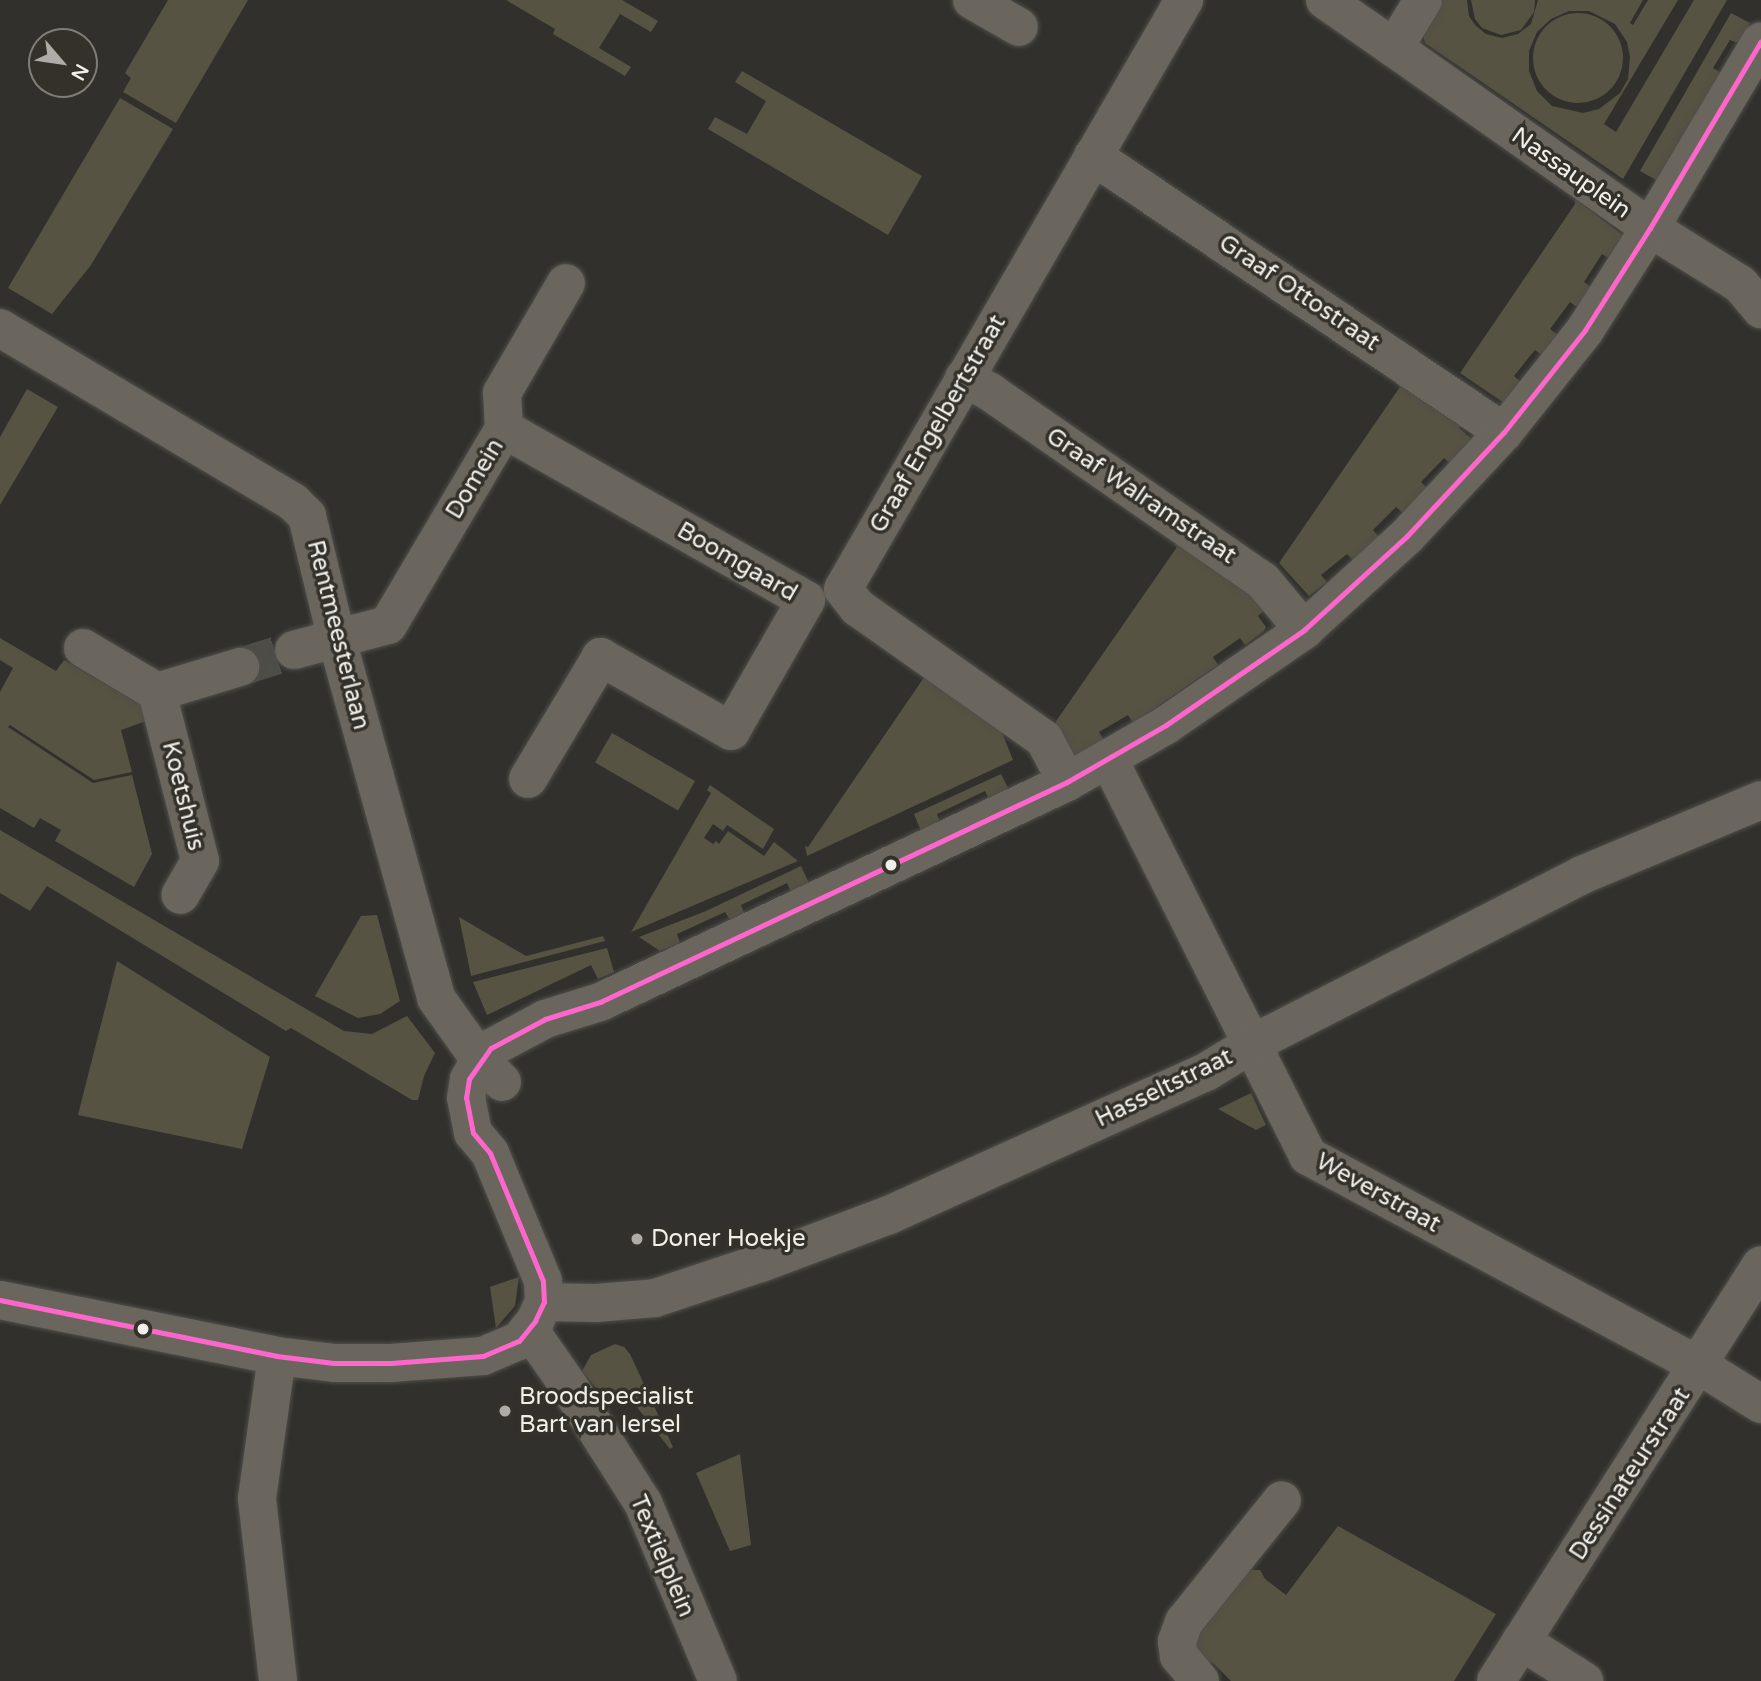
<!DOCTYPE html>
<html>
<head>
<meta charset="utf-8">
<style>
	body { margin:0 }
	#map { position:relative; width:1761px; height:1681px; overflow:hidden; background:#31302c; font-family:"Varela Round",sans-serif }
	div>[style] { position:absolute }
	[style*='--x'] { left:calc(var(--x)*1px); top:calc(var(--y)*1px); width:calc(var(--w)*1px); rotate:calc(var(--a)*1deg) }
	.green>* { inset:0; background:#575343; transform-origin:0 0 }
	.round { border-radius:50% }
	.minor-tunnel>* { height:38px; margin-top:-19px; transform-origin:0; background:repeating-linear-gradient(90deg,#4e4d48 0 38px,transparent 0 57px) }
	.roads { filter:drop-shadow(0 0 2px #4f4e4b) drop-shadow(0 0 2px #4f4e4b) }
	.minor>* { height:38px; margin:-19px; padding:0 19px; transform-origin:19px; border-radius:19px; background:#6a665d }
	.bus-1>* { height:5px; margin:-2.5px; padding:0 2.5px; transform-origin:2.5px; border-radius:2.5px; background:#f6c }
	.dots>* { width:19px; height:19px; translate:-50% -50%; box-sizing:border-box; border:4px solid #33312a; border-radius:50% }
	span { translate:-50% -50%; white-space:nowrap; text-align:center; line-height:1.15; -webkit-text-stroke:7px #33312a; paint-order:stroke }
	.street-label { font-size:24px; color:#f0efea }
	.poi-label { font-size:24px; color:#f0efea }
	.left { translate:0 -50%; text-align:left }
	.north { position:absolute; left:28px; top:28px; width:70px; height:70px; box-sizing:border-box; background:#33312a; border:2px solid #7f7d77; border-radius:50%; rotate:119deg; font-size:19px; font-weight:700; line-height:28px; text-align:center; color:#f0efea }
	.north::after { content:''; display:block; margin:auto; width:24px; height:32px; background:#adaca8; clip-path:polygon(50% 0,100% 100%,50% 72%,0 100%) }
</style>
</head>
<body>
<div id="map">
	<div class="green">
		<div style="clip-path:polygon(168px 0,248px 0,176px 123px,123px 92px,131px 78px,125px 73px)"></div>
		<div style="clip-path:polygon(506px 0,622px 0,658px 21px,651px 32px,620px 14px,599px 48px,631px 67px,625px 76px,553px 34px,555px 29px)"></div>
		<div style="clip-path:polygon(evenodd,1443px 0,1467px 0,1469px 16px,1475px 25px,1486px 34px,1502px 38px,1518px 34px,1531px 24px,1538px 0,1643px 0,1630px 23px,1633px 25px,1648px 0,1678px 0,1604px 124px,1616px 132px,1694px 0,1727px 0,1623px 179px,1425px 43px,1423px 35px,1443px 0,1569px 11px,1589px 11px,1615px 24px,1627px 42px,1630px 57px,1628px 79px,1620px 93px,1599px 109px,1583px 113px,1552px 106px,1537px 91px,1529px 71px,1529px 51px,1537px 32px,1551px 19px,1569px 11px)"></div>
		<div style="clip-path:polygon(1471px 0,1535px 0,1535px 1px,1534px 12px,1521px 30px,1501px 35px,1482px 28px,1475px 19px)"></div>
		<div class="round" style="left:1533px;top:13px;width:90px;height:90px"></div>
		<div style="clip-path:polygon(1731px 13px,1750px 23px,1738px 43px,1730px 40px,1713px 68px,1721px 73px,1658px 181px,1640px 171px)"></div>
		<div style="clip-path:polygon(742px 71px,922px 176px,888px 235px,708px 129px,715px 117px,747px 134px,766px 101px,735px 82px)"></div>
		<div style="clip-path:polygon(120px 98px,173px 129px,91px 265px,52px 314px,8px 288px)"></div>
		<div style="clip-path:polygon(1575px 199px,1624px 236px,1610px 259px,1602px 254px,1584px 282px,1591px 287px,1577px 307px,1570px 302px,1550px 329px,1558px 335px,1542px 355px,1535px 350px,1514px 376px,1521px 382px,1504px 403px,1460px 373px,1575px 204px)"></div>
		<div style="clip-path:polygon(1401px 379px,1463px 422px,1459px 428px,1473px 440px,1451px 464px,1444px 458px,1421px 482px,1428px 489px,1404px 514px,1396px 507px,1373px 530px,1379px 537px,1353px 560px,1347px 554px,1321px 575px,1327px 582px,1309px 596px,1279px 563px,1400px 387px,1398px 385px)"></div>
		<div style="clip-path:polygon(27px 389px,58px 407px,0 505px,0 437px)"></div>
		<div style="clip-path:polygon(1180px 537px,1228px 570px,1266px 609px,1258px 616px,1266px 627px,1264px 631px,1245px 645px,1240px 638px,1213px 657px,1218px 665px,1212px 669px,1133px 723px,1128px 715px,1099px 732px,1104px 740px,1073px 757px,1052px 727px,1177px 547px,1175px 545px)"></div>
		<div style="clip-path:polygon(0 638px,56px 671px,64px 660px,146px 708px,149px 720px,121px 730px,132px 772px,94px 780px,10px 725px,8px 727px,93px 783px,132px 775px,152px 854px,134px 887px,55px 841px,61px 830px,40px 818px,34px 828px,0 808px,0 692px,13px 668px,0 660px)"></div>
		<div style="clip-path:polygon(925px 676px,1001px 730px,1013px 760px,807px 856px,805px 846px,808px 847px)"></div>
		<div style="left:612px;top:733px;width:96px;height:34px;rotate:30deg"></div>
		<div style="clip-path:polygon(1001px 774px,1009px 790px,989px 799px,985px 791px,937px 814px,940px 822px,921px 831px,914px 814px)"></div>
		<div style="clip-path:polygon(710px 785px,774px 829px,763px 849px,727px 825px,723px 831px,713px 824px,704px 838px,713px 844px,716px 841px,719px 844px,728px 831px,764px 856px,774px 842px,798px 861px,631px 932px,711px 793px,707px 790px)"></div>
		<div style="clip-path:polygon(0 830px,344px 1031px,372px 1034px,407px 1016px,435px 1053px,424px 1076px,418px 1100px,412px 1100px,291px 1028px,286px 1031px,47px 886px,30px 911px,0 893px)"></div>
		<div style="clip-path:polygon(801px 866px,809px 883px,791px 892px,787px 883px,741px 905px,744px 913px,730px 920px,725px 912px,677px 934px,680px 943px,660px 951px,639px 937px,706px 911px)"></div>
		<div style="clip-path:polygon(377px 915px,400px 1001px,380px 1014px,358px 1018px,315px 996px,361px 916px)"></div>
		<div style="clip-path:polygon(459px 917px,526px 956px,603px 936px,605px 941px,471px 976px)"></div>
		<div style="clip-path:polygon(607px 948px,614px 972px,598px 979px,591px 965px,487px 1015px,473px 982px)"></div>
		<div style="clip-path:polygon(117px 961px,270px 1057px,242px 1149px,78px 1115px)"></div>
		<div style="clip-path:polygon(1251px 1093px,1266px 1125px,1256px 1130px,1218px 1109px)"></div>
		<div style="clip-path:polygon(519px 1277px,515px 1306px,496px 1328px,490px 1287px)"></div>
		<div style="clip-path:polygon(615px 1344px,624px 1347px,630px 1354px,673px 1447px,670px 1449px,624px 1391px,606px 1400px,582px 1371px,591px 1355px)"></div>
		<div style="clip-path:polygon(740px 1454px,751px 1545px,730px 1551px,696px 1473px)"></div>
		<div style="clip-path:polygon(1338px 1526px,1496px 1614px,1454px 1681px,1231px 1681px,1212px 1662px,1207px 1667px,1195px 1655px,1199px 1622px,1206px 1626px,1246px 1570px,1260px 1570px,1265px 1579px,1286px 1595px)"></div>
	</div>
	<div class="minor-tunnel">
		<div style="--x:240;--y:667;--w:57;--a:-17.5"></div>
	</div>
	<div class="roads">
		<div class="minor">
			<div style="--x:972;--y:0;--w:54;--a:29.9"></div>
			<div style="--x:1325;--y:0;--w:84;--a:34.8"></div>
			<div style="--x:1423;--y:0;--w:56;--a:121.1"></div>
			<div style="--x:1394;--y:48;--w:313;--a:35.1"></div>
			<div style="--x:1650;--y:228;--w:106;--a:31.9"></div>
			<div style="--x:1740;--y:284;--w:33;--a:50"></div>
			<div style="--x:1093;--y:156;--w:495;--a:33.9"></div>
			<div style="--x:0;--y:328;--w:341;--a:30.7"></div>
			<div style="--x:293;--y:502;--w:20;--a:45"></div>
			<div style="--x:307;--y:516;--w:128;--a:76.4"></div>
			<div style="--x:337;--y:640;--w:371;--a:74.5"></div>
			<div style="--x:436;--y:998;--w:76;--a:54.6"></div>
			<div style="--x:480;--y:1060;--w:31;--a:45"></div>
			<div style="--x:964;--y:378;--w:30;--a:28"></div>
			<div style="--x:990;--y:392;--w:332;--a:34.7"></div>
			<div style="--x:1263;--y:581;--w:64;--a:50.1"></div>
			<div style="--x:504;--y:429;--w:347;--a:29.5"></div>
			<div style="--x:806;--y:600;--w:151;--a:119.8"></div>
			<div style="--x:731;--y:731;--w:150;--a:-150.4"></div>
			<div style="--x:601;--y:657;--w:142;--a:120.9"></div>
			<div style="--x:83;--y:648;--w:86;--a:30.7"></div>
			<div style="--x:157;--y:692;--w:174;--a:75.7"></div>
			<div style="--x:200;--y:861;--w:39;--a:120"></div>
			<div style="--x:294;--y:650;--w:97;--a:-14.9"></div>
			<div style="--x:388;--y:625;--w:228;--a:-59.4"></div>
			<div style="--x:504;--y:429;--w:36;--a:-93"></div>
			<div style="--x:502;--y:393;--w:127;--a:-59.8"></div>
			<div style="--x:157;--y:692;--w:87;--a:-16.8"></div>
			<div style="--x:1109;--y:760;--w:443;--a:63.3"></div>
			<div style="--x:1308;--y:1156;--w:445;--a:28.2"></div>
			<div style="--x:1700;--y:1366;--w:72;--a:31.9"></div>
			<div style="--x:1067;--y:782;--w:49;--a:-118.1"></div>
			<div style="--x:1044;--y:739;--w:228;--a:-144.8"></div>
			<div style="--x:858;--y:608;--w:24;--a:-128"></div>
			<div style="--x:843;--y:589;--w:681;--a:-59.93"></div>
			<div style="--x:0;--y:1300;--w:283;--a:11.4"></div>
			<div style="--x:277;--y:1356;--w:57;--a:7"></div>
			<div style="--x:334;--y:1363;--w:57;--a:0"></div>
			<div style="--x:391;--y:1363;--w:92;--a:-4.4"></div>
			<div style="--x:483;--y:1356;--w:39;--a:-23"></div>
			<div style="--x:519;--y:1341;--w:26;--a:-51"></div>
			<div style="--x:535;--y:1321;--w:21;--a:-65"></div>
			<div style="--x:544;--y:1302;--w:21;--a:-93"></div>
			<div style="--x:543;--y:1281;--w:139;--a:-112.5"></div>
			<div style="--x:490;--y:1153;--w:26;--a:-130"></div>
			<div style="--x:473;--y:1133;--w:36;--a:-101"></div>
			<div style="--x:466;--y:1098;--w:19;--a:-81"></div>
			<div style="--x:469;--y:1079;--w:22;--a:-60"></div>
			<div style="--x:480;--y:1060;--w:16;--a:-47"></div>
			<div style="--x:491;--y:1048;--w:61;--a:-28.2"></div>
			<div style="--x:545;--y:1019;--w:58;--a:-17.2"></div>
			<div style="--x:600;--y:1002;--w:516;--a:-25.22"></div>
			<div style="--x:1067;--y:782;--w:114;--a:-29.9"></div>
			<div style="--x:1166;--y:725;--w:168;--a:-34.5"></div>
			<div style="--x:1304;--y:630;--w:139;--a:-42.4"></div>
			<div style="--x:1407;--y:536;--w:142;--a:-47"></div>
			<div style="--x:1504;--y:432;--w:130;--a:-51.5"></div>
			<div style="--x:1585;--y:330;--w:121;--a:-57.5"></div>
			<div style="--x:1650;--y:228;--w:217;--a:-59.3"></div>
			<div style="--x:544;--y:1302;--w:52;--a:1.1"></div>
			<div style="--x:596;--y:1303;--w:59;--a:-4.8"></div>
			<div style="--x:655;--y:1298;--w:112;--a:-18.3"></div>
			<div style="--x:761;--y:1263;--w:137;--a:-20.6"></div>
			<div style="--x:889;--y:1215;--w:348;--a:-24.3"></div>
			<div style="--x:1206;--y:1072;--w:52;--a:-31.5"></div>
			<div style="--x:1250;--y:1045;--w:373;--a:-27.1"></div>
			<div style="--x:1582;--y:875;--w:194;--a:-22.7"></div>
			<div style="--x:529;--y:1329;--w:72;--a:55.2"></div>
			<div style="--x:570;--y:1388;--w:136;--a:57.6"></div>
			<div style="--x:643;--y:1503;--w:193;--a:67.2"></div>
			<div style="--x:277;--y:1356;--w:144;--a:98"></div>
			<div style="--x:257;--y:1499;--w:183;--a:83.4"></div>
			<div style="--x:1521;--y:1641;--w:75;--a:32.4"></div>
			<div style="--x:1200;--y:1681;--w:33;--a:-130"></div>
			<div style="--x:1179;--y:1656;--w:15;--a:-98"></div>
			<div style="--x:1177;--y:1641;--w:20;--a:-70"></div>
			<div style="--x:1184;--y:1622;--w:156;--a:-51.2"></div>
			<div style="--x:1496;--y:1681;--w:493;--a:-57.5"></div>
		</div>
	</div>
	<div class="bus-1">
		<div style="--x:0;--y:1300;--w:283;--a:11.4"></div>
		<div style="--x:277;--y:1356;--w:57;--a:7"></div>
		<div style="--x:334;--y:1363;--w:57;--a:0"></div>
		<div style="--x:391;--y:1363;--w:92;--a:-4.4"></div>
		<div style="--x:483;--y:1356;--w:39;--a:-23"></div>
		<div style="--x:519;--y:1341;--w:26;--a:-51"></div>
		<div style="--x:535;--y:1321;--w:21;--a:-65"></div>
		<div style="--x:544;--y:1302;--w:21;--a:-93"></div>
		<div style="--x:543;--y:1281;--w:139;--a:-112.5"></div>
		<div style="--x:490;--y:1153;--w:26;--a:-130"></div>
		<div style="--x:473;--y:1133;--w:36;--a:-101"></div>
		<div style="--x:466;--y:1098;--w:19;--a:-81"></div>
		<div style="--x:469;--y:1079;--w:38;--a:-55"></div>
		<div style="--x:491;--y:1048;--w:61;--a:-28.2"></div>
		<div style="--x:545;--y:1019;--w:58;--a:-17.2"></div>
		<div style="--x:600;--y:1002;--w:516;--a:-25.22"></div>
		<div style="--x:1067;--y:782;--w:114;--a:-29.9"></div>
		<div style="--x:1166;--y:725;--w:168;--a:-34.5"></div>
		<div style="--x:1304;--y:630;--w:139;--a:-42.4"></div>
		<div style="--x:1407;--y:536;--w:142;--a:-47"></div>
		<div style="--x:1504;--y:432;--w:130;--a:-51.5"></div>
		<div style="--x:1585;--y:330;--w:121;--a:-57.5"></div>
		<div style="--x:1650;--y:228;--w:217;--a:-59.3"></div>
	</div>
	<div class="dots">
		<div style="left:891px;top:865px;background:#f0efea"></div>
		<div style="left:637px;top:1239px;background:#adaca8"></div>
		<div style="left:143px;top:1329px;background:#f0efea"></div>
		<div style="left:505px;top:1411px;background:#adaca8"></div>
	</div>
	<div class="street-label">
		<span style="left:1571px;top:173px;rotate:35deg">Nassauplein</span>
		<span style="left:1299px;top:293px;rotate:34deg">Graaf Ottostraat</span>
		<span style="left:938px;top:424px;rotate:-60deg">Graaf Engelbertstraat</span>
		<span style="left:475px;top:479px;rotate:-59deg">Domein</span>
		<span style="left:1141px;top:496px;rotate:34deg">Graaf Walramstraat</span>
		<span style="left:737px;top:562px;rotate:30deg">Boomgaard</span>
		<span style="left:338px;top:635px;rotate:76deg">Rentmeesterlaan</span>
		<span style="left:183px;top:796px;rotate:76deg">Koetshuis</span>
		<span style="left:1164px;top:1088px;rotate:-26deg">Hasseltstraat</span>
		<span style="left:1378px;top:1193px;rotate:29deg">Weverstraat</span>
		<span style="left:1630px;top:1474px;rotate:-57deg">Dessinateurstraat</span>
		<span style="left:662px;top:1556px;rotate:67deg">Textielplein</span>
	</div>
	<div class="poi-label">
		<span class="left" style="left:651px;top:1239px">Doner Hoekje</span>
		<span class="left" style="left:519px;top:1411px">Broodspecialist<br>Bart van Iersel</span>
	</div>
	<div class="north">N</div>
</div>
</body>
</html>
